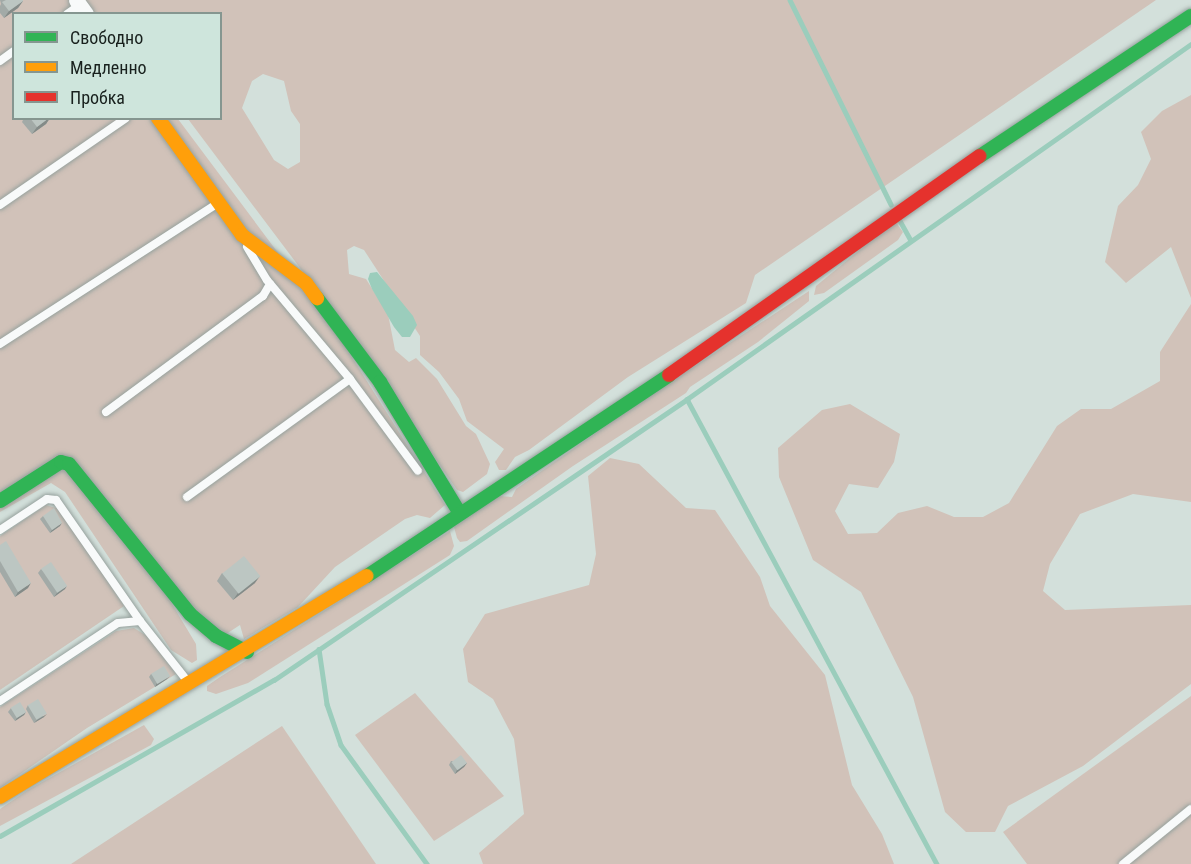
<!DOCTYPE html>
<html>
<head>
<meta charset="utf-8">
<style>
	body { margin:0 }
	#map { position:relative; width:1191px; height:864px; overflow:hidden; background:#d3e0db; font-family:"Roboto Condensed",sans-serif }
	div>[style] { position:absolute }
	[style*='--x'] { left:calc(var(--x)*1px); top:calc(var(--y)*1px); width:calc(var(--w)*1px); rotate:calc(var(--a)*1deg) }
	.green>* { inset:0; background:#d1c2b9 }
	.water>* { inset:0; background:#9bcdbc }
	.stream>* { height:4.5px; margin:-2.25px; padding:0 2.25px; transform-origin:2.25px; border-radius:2.25px; background:#9bcdbc }
	.roads { filter:drop-shadow(0 0 2px #96a19d) drop-shadow(0 0 2px #96a19d) }
	.lane>* { height:8px; margin:-4px; padding:0 4px; transform-origin:4px; border-radius:4px; background:#f8fafa }
	.street>* { height:15px; margin:-7.5px; padding:0 7.5px; transform-origin:7.5px; border-radius:7.5px; background:#f8fafa }
	.fast>* { height:14px; margin:-7px; padding:0 7px; transform-origin:7px; border-radius:7px; background:#30b455 }
	.slow>* { height:14px; margin:-7px; padding:0 7px; transform-origin:7px; border-radius:7px; background:#ff9f0a }
	.jam>* { height:14px; margin:-7px; padding:0 7px; transform-origin:7px; border-radius:7px; background:#e5322d }
	.wall>* { inset:0; background:#a2aaa7 }
	.shaded-wall>* { inset:0; background:#848b88 }
	.building>* { inset:0; background:#bcc6c2; transform-origin:0 0 }
	span { translate:-50% -50%; white-space:nowrap; text-align:center; line-height:1.15; -webkit-text-stroke:4.5px #cee5dc; paint-order:stroke }
	.legend { position:absolute; left:12px; top:12px; width:210px; height:108px; box-sizing:border-box; background:#cee5dc; border:2px solid #859690; margin:0; padding:8px 10px; list-style:none; font-size:18px; color:#18201d }
	.legend li { display:flex; align-items:center; gap:12px; height:30px }
	.legend b { width:30px; border:2px solid #859690 }
</style>
</head>
<body>
<div id="map">
	<div class="green">
		<div style="clip-path:polygon(evenodd,0 0,1156px 0,755px 275px,746px 303px,628px 377px,529px 450px,515px 457px,506px 470px,499px 470px,495px 462px,504px 449px,467px 421px,459px 399px,439px 372px,420px 355px,420px 336px,364px 250px,354px 246px,347px 250px,349px 274px,366px 279px,388px 314px,395px 350px,409px 362px,416px 358px,437px 379px,466px 426px,476px 434px,490px 464px,487px 474px,463px 492px,457px 490px,346px 329px,188px 119px,220px 118px,220px 14px,14px 14px,14px 118px,178px 119px,329px 321px,445px 505px,430px 518px,417px 515px,405px 519px,335px 567px,298px 607px,244px 639px,240px 625px,220px 638px,145px 559px,196px 644px,197px 660px,192px 663px,171px 650px,65px 492px,51px 483px,0 512px,0 0,263px 74px,284px 81px,291px 111px,300px 124px,300px 162px,288px 169px,274px 160px,242px 108px,252px 81px,263px 74px)"></div>
		<div style="clip-path:polygon(1191px 95px,1191px 298px,1171px 247px,1126px 283px,1105px 262px,1118px 206px,1138px 185px,1151px 159px,1141px 132px,1162px 111px)"></div>
		<div style="clip-path:polygon(895px 221px,903px 232px,898px 240px,824px 293px,814px 295px,816px 286px)"></div>
		<div style="clip-path:polygon(809px 291px,809px 301px,758px 342px,690px 387px,686px 393px,573px 466px,467px 541px,460px 542px,457px 538px,454px 527px,498px 496px,512px 497px,516px 489px,637px 404px)"></div>
		<div style="clip-path:polygon(1191px 304px,1191px 502px,1133px 494px,1080px 514px,1050px 564px,1043px 591px,1065px 610px,1191px 605px,1191px 684px,1083px 766px,1008px 806px,995px 832px,966px 832px,945px 812px,913px 697px,861px 592px,813px 560px,779px 477px,778px 448px,822px 410px,850px 404px,900px 434px,894px 462px,878px 488px,849px 484px,835px 511px,848px 534px,877px 533px,898px 513px,927px 506px,954px 517px,983px 517px,1009px 503px,1057px 426px,1081px 409px,1111px 409px,1160px 381px,1160px 352px)"></div>
		<div style="clip-path:polygon(610px 458px,639px 464px,686px 508px,715px 510px,760px 577px,770px 606px,825px 675px,852px 785px,882px 834px,894px 864px,483px 864px,479px 853px,524px 814px,514px 739px,493px 699px,468px 682px,463px 649px,485px 614px,589px 585px,596px 554px,588px 476px)"></div>
		<div style="clip-path:polygon(46px 505px,59px 509px,124px 606px,0 690px,0 536px)"></div>
		<div style="clip-path:polygon(450px 531px,454px 546px,450px 555px,248px 683px,216px 694px,207px 691px,207px 686px,220px 677px)"></div>
		<div style="clip-path:polygon(134px 628px,147px 636px,176px 674px,87px 728px,0 788px,0 707px,116px 631px)"></div>
		<div style="clip-path:polygon(415px 693px,504px 796px,434px 841px,355px 735px)"></div>
		<div style="clip-path:polygon(1191px 696px,1191px 864px,1027px 864px,1003px 832px)"></div>
		<div style="clip-path:polygon(144px 725px,154px 739px,151px 745px,0 826px,0 809px,28px 790px)"></div>
		<div style="clip-path:polygon(282px 726px,376px 864px,71px 864px)"></div>
	</div>
	<div class="water">
		<div style="clip-path:polygon(377px 272px,413px 316px,417px 325px,410px 337px,402px 337px,394px 327px,372px 289px,368px 279px,370px 273px)"></div>
	</div>
	<div class="stream">
		<div style="--x:790;--y:0;--w:228;--a:63.7"></div>
		<div style="--x:898;--y:217;--w:25;--a:61"></div>
		<div style="--x:687;--y:399;--w:528;--a:61.74"></div>
		<div style="--x:319;--y:649;--w:56;--a:81.7"></div>
		<div style="--x:327;--y:704;--w:43;--a:71.1"></div>
		<div style="--x:341;--y:745;--w:147;--a:54.1"></div>
		<div style="--x:0;--y:836;--w:315;--a:-29.7"></div>
		<div style="--x:274;--y:680;--w:500;--a:-34.2"></div>
		<div style="--x:687;--y:399;--w:616;--a:-35.16"></div>
	</div>
	<div class="roads">
		<div class="lane">
			<div style="--x:67;--y:14;--w:16;--a:-35"></div>
			<div style="--x:0;--y:61;--w:17;--a:-36"></div>
			<div style="--x:0;--y:205;--w:153;--a:-34.6"></div>
			<div style="--x:247;--y:247;--w:39;--a:59"></div>
			<div style="--x:267;--y:280;--w:129;--a:50"></div>
			<div style="--x:350;--y:379;--w:114;--a:53.5"></div>
			<div style="--x:0;--y:344;--w:260;--a:-32.9"></div>
			<div style="--x:106;--y:412;--w:195;--a:-36.5"></div>
			<div style="--x:263;--y:296;--w:14;--a:-60"></div>
			<div style="--x:187;--y:497;--w:201;--a:-35.9"></div>
			<div style="--x:0;--y:530;--w:56;--a:-33.4"></div>
			<div style="--x:47;--y:499;--w:9;--a:6"></div>
			<div style="--x:56;--y:500;--w:147;--a:55.2"></div>
			<div style="--x:140;--y:621;--w:79;--a:51.7"></div>
			<div style="--x:0;--y:701;--w:141;--a:-33.5"></div>
			<div style="--x:118;--y:623;--w:22;--a:-5"></div>
			<div style="--x:1123;--y:864;--w:87;--a:-39"></div>
		</div>
		<div class="street">
			<div style="--x:76;--y:0;--w:17;--a:54"></div>
		</div>
		<div class="fast">
			<div style="--x:980;--y:156;--w:253;--a:-33.6"></div>
			<div style="--x:317;--y:298;--w:105;--a:53.1"></div>
			<div style="--x:380;--y:382;--w:152;--a:58.7"></div>
			<div style="--x:0;--y:501;--w:72;--a:-32.6"></div>
			<div style="--x:61;--y:462;--w:8;--a:14"></div>
			<div style="--x:69;--y:464;--w:193;--a:51.1"></div>
			<div style="--x:190;--y:614;--w:34;--a:40"></div>
			<div style="--x:216;--y:636;--w:35;--a:27"></div>
			<div style="--x:367;--y:576;--w:363;--a:-33.6"></div>
		</div>
		<div class="slow">
			<div style="--x:158;--y:118;--w:144;--a:54.3"></div>
			<div style="--x:242;--y:235;--w:80;--a:36.9"></div>
			<div style="--x:306;--y:283;--w:19;--a:54"></div>
			<div style="--x:0;--y:797;--w:428;--a:-31.1"></div>
		</div>
		<div class="jam">
			<div style="--x:669;--y:375;--w:380;--a:-35.2"></div>
		</div>
	</div>
	<div class="wall">
		<div style="clip-path:polygon(0 0,23px 0,23px 1px,18px 8px,4px 18px,0 13px,0 6px,1px 4px)"></div>
		<div style="clip-path:polygon(24px 118px,50px 118px,46px 124px,32px 134px,22px 122px)"></div>
		<div style="clip-path:polygon(43px 516px,60px 526px,50px 533px,40px 519px)"></div>
		<div style="clip-path:polygon(0 545px,28px 588px,15px 597px,0 572px)"></div>
		<div style="clip-path:polygon(41px 569px,65px 589px,54px 597px,38px 573px)"></div>
		<div style="clip-path:polygon(222px 573px,255px 583px,233px 600px,217px 581px)"></div>
		<div style="clip-path:polygon(151px 674px,167px 679px,155px 687px,149px 677px)"></div>
		<div style="clip-path:polygon(28px 705px,44px 717px,34px 723px,26px 709px)"></div>
		<div style="clip-path:polygon(11px 708px,26px 712px,24px 715px,15px 721px,8px 712px)"></div>
		<div style="clip-path:polygon(451px 761px,467px 763px,464px 767px,455px 774px,449px 765px)"></div>
	</div>
	<div class="shaded-wall">
		<div style="clip-path:polygon(23px 1px,18px 8px,4px 18px,9px 11px)"></div>
		<div style="clip-path:polygon(49px 118px,50px 118px,46px 124px,32px 134px,37px 127px)"></div>
		<div style="clip-path:polygon(62px 523px,60px 526px,50px 533px,52px 530px)"></div>
		<div style="clip-path:polygon(260px 576px,255px 583px,233px 600px,238px 593px)"></div>
		<div style="clip-path:polygon(31px 583px,28px 588px,15px 597px,18px 592px)"></div>
		<div style="clip-path:polygon(67px 586px,65px 589px,54px 597px,57px 593px)"></div>
		<div style="clip-path:polygon(170px 676px,167px 679px,155px 687px,157px 683px)"></div>
		<div style="clip-path:polygon(26px 712px,24px 715px,15px 721px,17px 718px)"></div>
		<div style="clip-path:polygon(47px 714px,44px 717px,34px 723px,37px 720px)"></div>
		<div style="clip-path:polygon(467px 763px,464px 767px,455px 774px,457px 770px)"></div>
	</div>
	<div class="building">
		<div style="clip-path:polygon(6px 0,23px 0,23px 1px,9px 11px,2px 2px)"></div>
		<div style="clip-path:polygon(30px 118px,49px 118px,37px 127px)"></div>
		<div style="clip-path:polygon(54px 508px,62px 523px,52px 530px,43px 516px)"></div>
		<div style="clip-path:polygon(6px 541px,31px 583px,18px 592px,0 561px,0 545px)"></div>
		<div style="left:244px;top:556px;width:26px;height:28px;rotate:51deg"></div>
		<div style="left:51px;top:562px;width:29px;height:12px;rotate:56deg"></div>
		<div style="left:164px;top:666px;width:12px;height:15px;rotate:59deg"></div>
		<div style="left:38px;top:699px;width:17px;height:12px;rotate:59deg"></div>
		<div style="left:20px;top:702px;width:12px;height:11px;rotate:59deg"></div>
		<div style="left:461px;top:755px;width:10px;height:12px;rotate:53deg"></div>
	</div>
	<ul class="legend">
	<li><b style="height:8px;background:#30b455"></b>Свободно</li>
	<li><b style="height:8px;background:#ff9f0a"></b>Медленно</li>
	<li><b style="height:8px;background:#e5322d"></b>Пробка</li>
	</ul>
</div>
</body>
</html>
